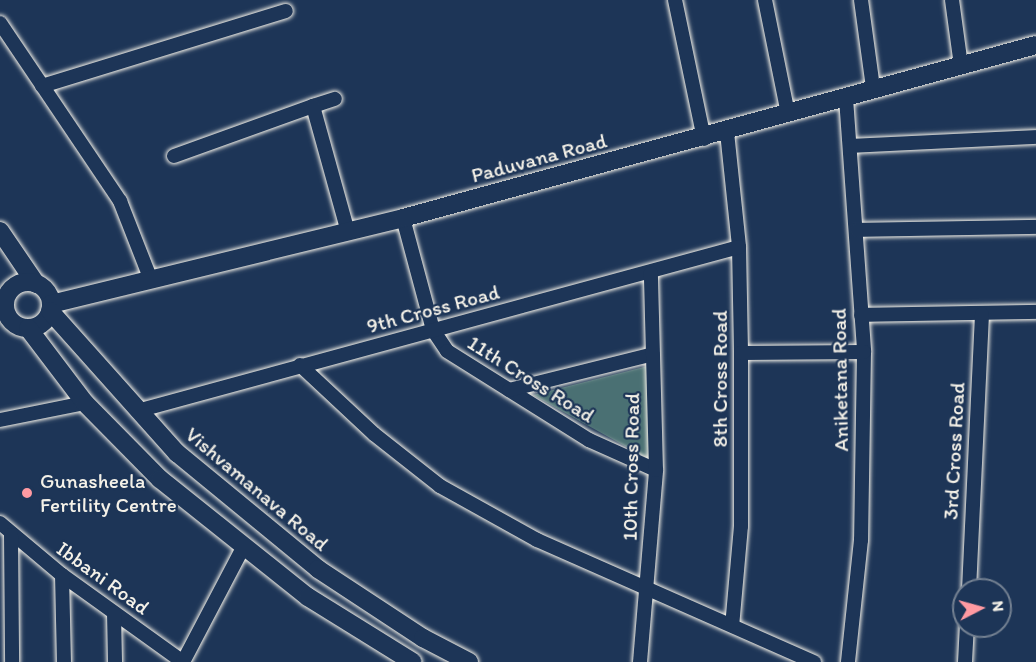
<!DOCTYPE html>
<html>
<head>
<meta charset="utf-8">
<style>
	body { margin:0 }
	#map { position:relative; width:1036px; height:662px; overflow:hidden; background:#1d3557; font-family:Itim,sans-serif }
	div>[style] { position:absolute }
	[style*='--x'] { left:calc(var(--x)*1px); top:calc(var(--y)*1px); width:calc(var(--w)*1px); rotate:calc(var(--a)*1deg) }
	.green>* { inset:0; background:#4a7073 }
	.roads { filter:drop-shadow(0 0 2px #f4f1e8) drop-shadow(0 0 2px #f4f1e8) }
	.street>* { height:14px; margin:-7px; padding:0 7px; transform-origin:7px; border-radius:7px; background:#1d3557 }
	.secondary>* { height:18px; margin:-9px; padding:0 9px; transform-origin:9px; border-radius:9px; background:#1d3557 }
	.secondary>.ring { margin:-9px; padding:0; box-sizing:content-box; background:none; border:18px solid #1d3557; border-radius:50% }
	.dots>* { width:16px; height:16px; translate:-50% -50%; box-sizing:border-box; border:3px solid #1d3557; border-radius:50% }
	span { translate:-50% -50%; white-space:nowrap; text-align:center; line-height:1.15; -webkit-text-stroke:4.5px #1d3557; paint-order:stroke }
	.street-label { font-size:21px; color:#f4f1e8 }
	.poi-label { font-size:21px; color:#f4f1e8 }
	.left { translate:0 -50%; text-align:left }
	.north { position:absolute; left:952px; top:578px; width:60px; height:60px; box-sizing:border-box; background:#1d3557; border:2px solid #738091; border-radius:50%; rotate:84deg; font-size:16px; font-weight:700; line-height:24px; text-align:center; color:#f4f1e8 }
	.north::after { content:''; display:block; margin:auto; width:21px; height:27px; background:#ff9aa2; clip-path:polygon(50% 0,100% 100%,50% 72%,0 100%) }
</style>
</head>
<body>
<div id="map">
	<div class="green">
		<div style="clip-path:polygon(648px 366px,650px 460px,533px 395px)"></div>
	</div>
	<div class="roads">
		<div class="street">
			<div style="--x:675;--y:0;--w:142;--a:78.2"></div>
			<div style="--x:765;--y:0;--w:116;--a:78.6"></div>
			<div style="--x:861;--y:0;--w:89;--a:82.2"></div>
			<div style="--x:952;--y:0;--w:67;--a:82.2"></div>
			<div style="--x:0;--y:23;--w:215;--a:56"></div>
			<div style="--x:120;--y:201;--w:85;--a:68.6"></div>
			<div style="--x:42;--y:86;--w:255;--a:-17.1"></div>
			<div style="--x:846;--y:98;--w:255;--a:85.9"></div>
			<div style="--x:864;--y:352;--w:188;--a:90.9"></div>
			<div style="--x:861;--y:540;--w:123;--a:96.1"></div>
			<div style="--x:313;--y:106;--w:23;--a:-18"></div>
			<div style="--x:727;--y:132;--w:116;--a:84"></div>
			<div style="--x:739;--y:247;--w:106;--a:88.9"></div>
			<div style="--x:741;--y:353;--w:173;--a:90"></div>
			<div style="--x:741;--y:526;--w:100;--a:95.1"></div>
			<div style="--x:851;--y:146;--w:185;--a:-2.8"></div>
			<div style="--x:174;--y:156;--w:148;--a:-19.8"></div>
			<div style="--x:313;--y:106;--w:131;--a:74.5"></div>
			<div style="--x:403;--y:218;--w:116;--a:75"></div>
			<div style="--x:433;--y:330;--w:25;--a:56"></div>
			<div style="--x:447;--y:351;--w:168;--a:32.1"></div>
			<div style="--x:589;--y:440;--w:73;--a:24.1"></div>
			<div style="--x:857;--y:230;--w:179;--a:-1"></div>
			<div style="--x:0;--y:305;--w:5;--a:-11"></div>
			<div style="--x:861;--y:315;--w:175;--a:-1"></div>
			<div style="--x:741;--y:353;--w:123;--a:-0.5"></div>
			<div style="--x:300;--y:365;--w:101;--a:43"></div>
			<div style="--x:374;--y:434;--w:84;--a:38.2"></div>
			<div style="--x:440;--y:486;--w:111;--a:29.1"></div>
			<div style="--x:537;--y:540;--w:303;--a:23.8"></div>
			<div style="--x:509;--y:390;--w:148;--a:-14"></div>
			<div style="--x:137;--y:411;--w:624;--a:-15.24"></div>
			<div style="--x:0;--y:420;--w:87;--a:-11.3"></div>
			<div style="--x:0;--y:523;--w:81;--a:40"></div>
			<div style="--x:62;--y:575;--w:149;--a:35.7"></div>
			<div style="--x:11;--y:535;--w:127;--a:89.5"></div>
			<div style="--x:62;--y:575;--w:87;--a:88.7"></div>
			<div style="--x:969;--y:590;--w:276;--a:-87.3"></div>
			<div style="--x:114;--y:613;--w:49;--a:88.8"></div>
			<div style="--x:183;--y:662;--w:131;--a:-62.3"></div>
			<div style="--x:640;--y:662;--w:193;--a:-85.2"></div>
			<div style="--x:656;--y:470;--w:197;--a:-91.5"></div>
			<div style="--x:965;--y:662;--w:36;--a:-87"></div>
		</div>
		<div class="secondary">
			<div style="--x:0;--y:231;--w:64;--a:55.8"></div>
			<div class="ring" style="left:5px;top:282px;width:28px;height:28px"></div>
			<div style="--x:51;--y:304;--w:362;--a:-13.7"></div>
			<div style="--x:403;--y:218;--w:656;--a:-15.29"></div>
			<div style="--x:50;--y:311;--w:191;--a:48.2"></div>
			<div style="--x:177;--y:453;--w:183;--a:39.4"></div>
			<div style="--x:318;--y:569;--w:126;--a:33.3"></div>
			<div style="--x:423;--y:638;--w:52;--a:27.6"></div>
			<div style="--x:28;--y:328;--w:94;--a:52.8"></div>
			<div style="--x:85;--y:403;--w:107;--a:45.4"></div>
			<div style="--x:160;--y:479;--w:189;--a:38.6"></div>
			<div style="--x:308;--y:597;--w:123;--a:31.8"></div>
		</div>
	</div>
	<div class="dots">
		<div style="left:27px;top:493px;background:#ff9aa2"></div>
	</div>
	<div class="street-label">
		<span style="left:539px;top:158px;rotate:-15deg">Paduvana Road</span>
		<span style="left:433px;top:309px;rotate:-15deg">9th Cross Road</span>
		<span style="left:531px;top:379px;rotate:32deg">11th Cross Road</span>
		<span style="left:720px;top:379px;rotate:-90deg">8th Cross Road</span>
		<span style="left:840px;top:380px;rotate:-91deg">Aniketana Road</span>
		<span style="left:954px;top:451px;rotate:-87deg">3rd Cross Road</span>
		<span style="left:631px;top:467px;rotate:-89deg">10th Cross Road</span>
		<span style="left:257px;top:489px;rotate:40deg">Vishvamanava Road</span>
		<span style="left:103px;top:578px;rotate:36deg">Ibbani Road</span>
	</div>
	<div class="poi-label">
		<span class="left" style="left:40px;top:493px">Gunasheela<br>Fertility Centre</span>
	</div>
	<div class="north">N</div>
</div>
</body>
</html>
